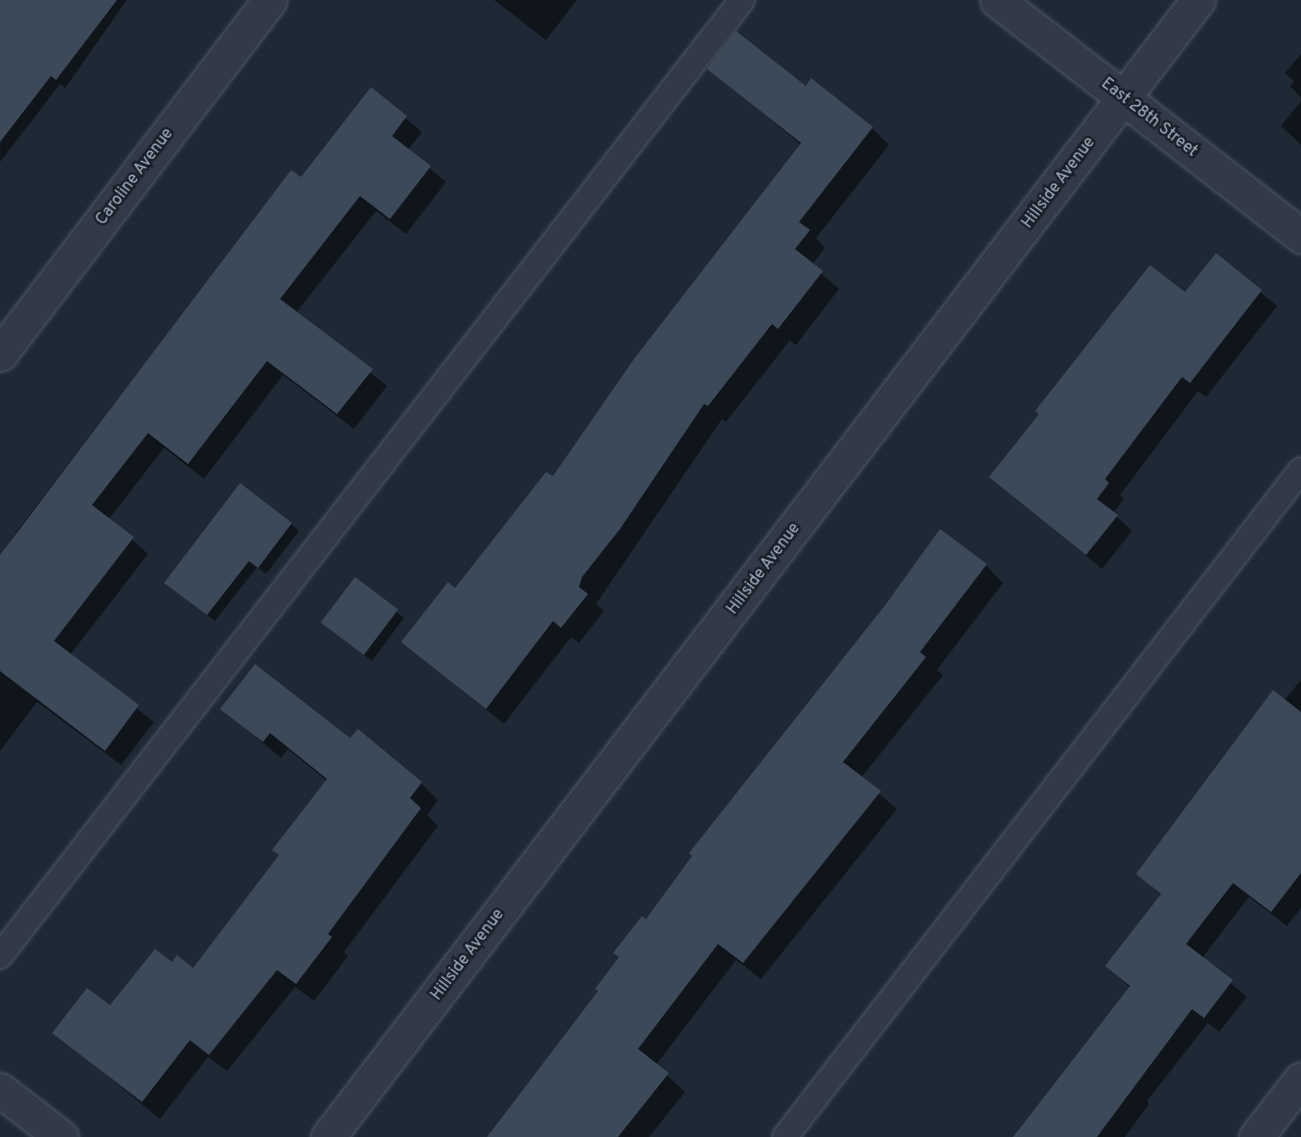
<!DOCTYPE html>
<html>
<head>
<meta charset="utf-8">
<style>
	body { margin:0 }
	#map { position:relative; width:1301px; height:1137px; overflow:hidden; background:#1e2935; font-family:Overpass,sans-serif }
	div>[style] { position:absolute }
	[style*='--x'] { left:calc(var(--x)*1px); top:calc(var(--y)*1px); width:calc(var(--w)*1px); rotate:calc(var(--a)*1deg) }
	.shadow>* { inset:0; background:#0007 }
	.building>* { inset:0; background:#3c4958; transform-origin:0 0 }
	.roads { filter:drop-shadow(0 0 2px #4f5864) drop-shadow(0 0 2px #4f5864) }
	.lane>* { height:24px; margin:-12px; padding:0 12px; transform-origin:12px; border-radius:12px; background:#313a46 }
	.street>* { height:33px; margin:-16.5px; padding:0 16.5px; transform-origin:16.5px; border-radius:16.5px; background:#313a46 }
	span { translate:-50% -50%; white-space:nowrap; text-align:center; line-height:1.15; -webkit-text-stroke:5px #171f2a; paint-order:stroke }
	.street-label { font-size:16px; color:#abb5c3 }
</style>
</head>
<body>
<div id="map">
	<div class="shadow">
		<div style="clip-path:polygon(2px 0,127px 0,65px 88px,60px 84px,0 162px)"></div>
		<div style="clip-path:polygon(494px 0,577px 0,546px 40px)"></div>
		<div style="clip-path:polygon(1301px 54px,1301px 98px,1290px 86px,1294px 81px,1285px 73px)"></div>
		<div style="clip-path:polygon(709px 68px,806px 88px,872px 128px,889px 145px,816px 238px,825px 248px,812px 265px,839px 289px,796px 345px,790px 340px,726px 422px,722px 419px,596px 604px,604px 611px,579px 643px,571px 637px,504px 724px,403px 642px,456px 590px,553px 479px,801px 145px)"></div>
		<div style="clip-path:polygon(371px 89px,422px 132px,408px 150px,446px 182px,406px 234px,376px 211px,296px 313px,387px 386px,354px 429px,283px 375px,204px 479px,164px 448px,109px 519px,148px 554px,70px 655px,154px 722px,121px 765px,37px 702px,0 751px,0 558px,17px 531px,292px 172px,302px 179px)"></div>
		<div style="clip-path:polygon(1301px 101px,1301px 145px,1281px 126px)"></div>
		<div style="clip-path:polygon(1216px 255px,1277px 306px,1206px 397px,1198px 391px,1120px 495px,1124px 499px,1113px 513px,1132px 531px,1102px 569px,991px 476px,1185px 295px)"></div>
		<div style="clip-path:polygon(291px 524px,299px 531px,266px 574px,257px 567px,215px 621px,174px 590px)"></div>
		<div style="clip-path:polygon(986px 565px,1003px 583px,937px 670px,943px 675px,861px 778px,897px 809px,761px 979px,736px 960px,656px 1065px,685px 1092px,649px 1137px,489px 1137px,600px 992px,646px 921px)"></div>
		<div style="clip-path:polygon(355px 579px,404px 618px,372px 661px,330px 629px)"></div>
		<div style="clip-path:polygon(1301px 680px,1301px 908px,1287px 926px,1249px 897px,1202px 958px,1247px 997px,1219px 1032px,1208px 1023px,1147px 1101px,1149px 1104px,1125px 1137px,1015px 1137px,1130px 988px,1107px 966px,1162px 896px,1138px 874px)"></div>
		<div style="clip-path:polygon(222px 709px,351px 740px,421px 783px,438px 800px,427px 815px,438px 826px,344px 952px,348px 956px,314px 1001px,295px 987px,227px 1071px,208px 1057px,160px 1119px,54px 1032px,110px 1007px,172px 964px,194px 970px,280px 856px,327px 781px,288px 749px,281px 758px)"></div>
	</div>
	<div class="building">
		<div style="clip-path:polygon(0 0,117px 0,56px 80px,51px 76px,0 142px)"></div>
		<div style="clip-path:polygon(736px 31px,806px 86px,811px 78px,873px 127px,799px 222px,810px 230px,795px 249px,823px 271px,778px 329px,772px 324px,708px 406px,704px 404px,620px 529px,582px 577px,579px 587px,588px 594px,561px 628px,553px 621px,486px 709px,401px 642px,448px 582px,455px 588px,546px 472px,553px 476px,634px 359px,801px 143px,707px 69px)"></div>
		<div style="clip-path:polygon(371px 87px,407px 116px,392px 136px,431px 166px,390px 219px,360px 196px,280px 299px,373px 369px,337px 414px,267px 361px,188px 464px,148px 433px,92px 505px,134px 537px,54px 641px,139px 705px,105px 751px,0 671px,0 555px,291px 170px,301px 177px)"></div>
		<div style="clip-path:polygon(1216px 253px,1262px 290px,1190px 383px,1182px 377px,1105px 479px,1109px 483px,1097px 499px,1118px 515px,1086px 555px,989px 477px,1039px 414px,1035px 411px,1150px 265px,1185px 292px)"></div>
		<div style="clip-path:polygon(240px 483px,292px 523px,258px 568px,249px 561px,207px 615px,164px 583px)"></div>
		<div style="clip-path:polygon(940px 529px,987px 564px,920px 652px,926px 657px,843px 762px,881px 791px,743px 963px,718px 944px,638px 1049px,669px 1073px,618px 1137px,487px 1137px,598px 991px,595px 989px,619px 957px,613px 953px,642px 916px,646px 919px,692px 856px,689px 853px,886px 604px)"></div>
		<div style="left:355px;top:577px;width:54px;height:57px;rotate:37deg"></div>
		<div style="clip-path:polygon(255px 664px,350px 738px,358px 729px,422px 782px,410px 798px,421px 808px,328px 934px,332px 937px,296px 984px,277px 970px,209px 1055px,190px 1040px,142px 1102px,52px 1033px,87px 988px,110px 1005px,155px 949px,172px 962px,177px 955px,193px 968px,279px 855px,272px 850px,327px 779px,270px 733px,263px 742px,220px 709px)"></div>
		<div style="clip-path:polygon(1273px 690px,1301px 712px,1301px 873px,1271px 912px,1233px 883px,1186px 944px,1233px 980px,1204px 1018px,1192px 1009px,1097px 1137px,1013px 1137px,1130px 986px,1105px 966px,1161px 894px,1136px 874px)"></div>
	</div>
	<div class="roads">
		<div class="lane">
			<div style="--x:0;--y:956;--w:1210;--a:-52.18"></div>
			<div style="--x:785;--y:1137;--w:843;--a:-52.27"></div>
		</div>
		<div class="street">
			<div style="--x:997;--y:0;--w:385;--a:37.8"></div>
			<div style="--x:0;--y:354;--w:445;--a:-52.7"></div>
			<div style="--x:0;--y:1090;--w:77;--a:37.6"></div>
			<div style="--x:328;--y:1137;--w:1432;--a:-52.58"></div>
			<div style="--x:1256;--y:1137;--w:73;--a:-52.2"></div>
		</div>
	</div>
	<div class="street-label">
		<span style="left:1149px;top:118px;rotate:38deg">East 28th Street</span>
		<span style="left:135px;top:177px;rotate:-53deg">Caroline Avenue</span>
		<span style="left:1059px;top:183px;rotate:-53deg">Hillside Avenue</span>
		<span style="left:764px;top:569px;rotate:-53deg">Hillside Avenue</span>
		<span style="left:468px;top:955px;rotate:-53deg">Hillside Avenue</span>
	</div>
</div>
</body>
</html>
